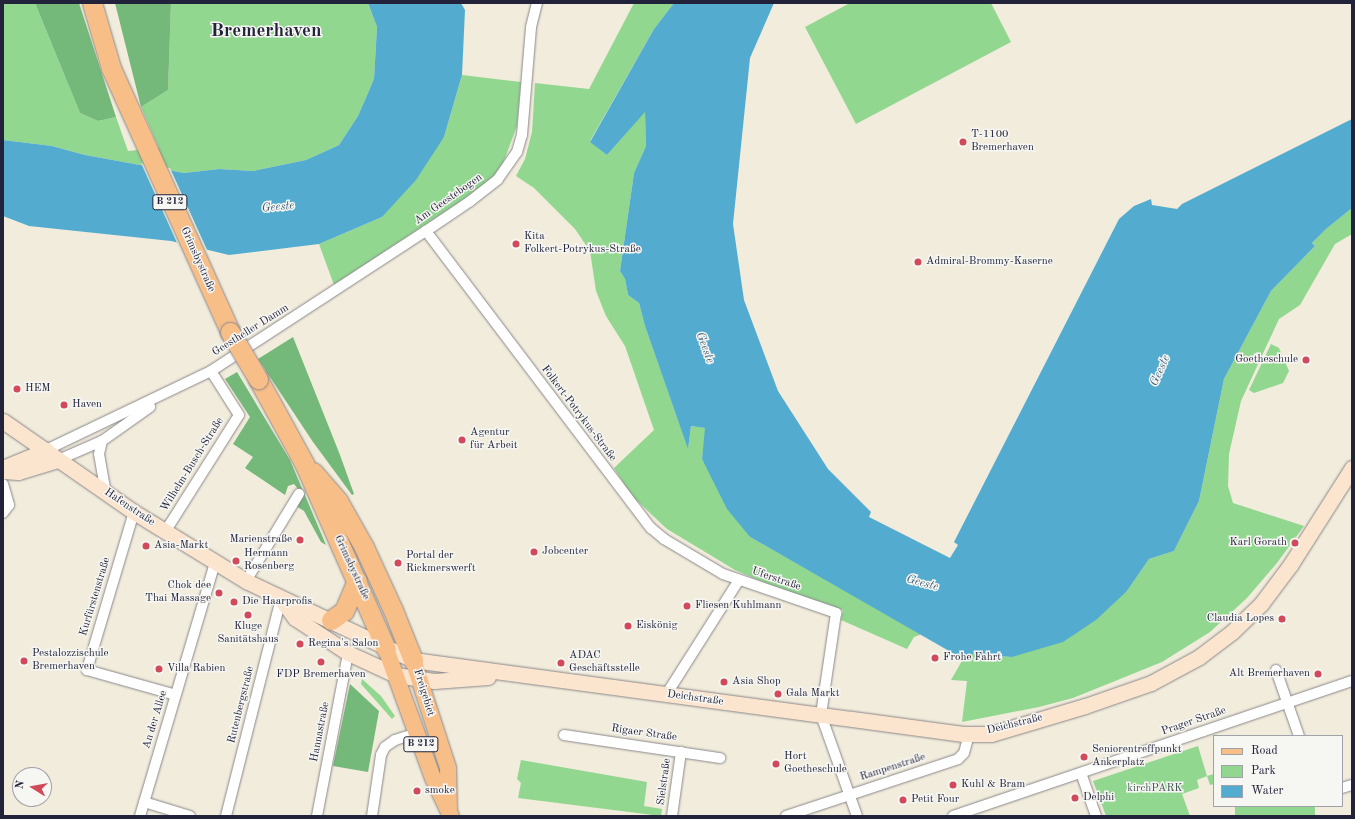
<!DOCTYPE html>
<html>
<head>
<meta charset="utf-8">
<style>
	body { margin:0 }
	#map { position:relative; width:1355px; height:819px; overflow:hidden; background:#f1ecdb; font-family:"Old Standard TT",serif }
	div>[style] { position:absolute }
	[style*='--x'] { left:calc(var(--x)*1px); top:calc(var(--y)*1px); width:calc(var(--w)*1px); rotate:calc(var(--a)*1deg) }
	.green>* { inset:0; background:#91d790; transform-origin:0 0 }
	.forest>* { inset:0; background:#74b87a }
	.water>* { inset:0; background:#53acd0 }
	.pier>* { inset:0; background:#f1ecdb }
	.roads { filter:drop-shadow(0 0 1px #8a878b) drop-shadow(0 0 1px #8a878b) }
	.street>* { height:10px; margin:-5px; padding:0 5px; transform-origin:5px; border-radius:5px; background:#fff }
	.secondary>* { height:15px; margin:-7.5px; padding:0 7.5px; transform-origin:7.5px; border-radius:7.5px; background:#fce5cf }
	.primary>* { height:16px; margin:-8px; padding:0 8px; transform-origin:8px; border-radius:8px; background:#f7be88 }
	.highway>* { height:19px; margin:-9.5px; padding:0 9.5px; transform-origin:9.5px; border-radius:9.5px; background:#f7be88 }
	.bridges { filter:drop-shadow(0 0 1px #8a878b) drop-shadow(0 0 1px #8a878b) }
	.highway-bridge>* { height:19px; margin:-9.5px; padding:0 9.5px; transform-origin:9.5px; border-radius:9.5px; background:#f7be88 }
	.dots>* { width:11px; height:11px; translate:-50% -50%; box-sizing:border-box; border:2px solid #f6f6f2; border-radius:50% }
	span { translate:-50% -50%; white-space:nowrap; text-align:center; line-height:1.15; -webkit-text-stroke:3px #f6f6f2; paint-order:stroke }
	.shield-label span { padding:1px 3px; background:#f6f6f2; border:1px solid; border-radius:3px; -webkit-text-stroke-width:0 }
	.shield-label { font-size:10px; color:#22223b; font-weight:700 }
	.poi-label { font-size:11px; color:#22223b }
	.left { translate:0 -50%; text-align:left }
	.right { translate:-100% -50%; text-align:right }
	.street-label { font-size:11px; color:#22223b }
	.park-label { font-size:11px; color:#435854 }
	.water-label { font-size:12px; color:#365977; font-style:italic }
	.town-label { font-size:19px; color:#22223b; font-weight:700 }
	.frame { position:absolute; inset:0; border:4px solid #22223b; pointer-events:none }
	.legend { position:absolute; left:1213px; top:735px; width:130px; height:72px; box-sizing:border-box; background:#f6f6f2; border:1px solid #a1a1a9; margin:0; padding:5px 7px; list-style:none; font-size:12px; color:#22223b }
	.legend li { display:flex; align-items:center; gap:8px; height:20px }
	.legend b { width:20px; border:1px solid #a1a1a9 }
	.north { position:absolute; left:12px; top:767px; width:40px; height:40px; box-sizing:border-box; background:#f6f6f2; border:1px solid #a1a1a9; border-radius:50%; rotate:281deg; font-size:11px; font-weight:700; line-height:16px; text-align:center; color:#22223b }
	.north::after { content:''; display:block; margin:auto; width:14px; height:18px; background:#d1495b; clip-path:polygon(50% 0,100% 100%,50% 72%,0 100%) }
</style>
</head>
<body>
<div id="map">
	<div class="green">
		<div style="clip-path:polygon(3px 3px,35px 3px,80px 113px,98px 121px,116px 117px,128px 151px,159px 148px,141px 107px,168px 90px,171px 3px,368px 3px,377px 27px,374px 79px,358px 116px,339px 145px,306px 160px,253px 171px,219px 169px,184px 173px,85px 155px,52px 146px,3px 140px)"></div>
		<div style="clip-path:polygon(634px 3px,674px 3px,654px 29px,590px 141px,607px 155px,645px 111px,646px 146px,634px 173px,620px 271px,625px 279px,628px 295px,639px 303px,645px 326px,688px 448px,691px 426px,706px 428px,702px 459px,750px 537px,922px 634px,914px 637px,907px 649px,841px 620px,843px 610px,770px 585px,735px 570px,667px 529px,632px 496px,614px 468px,654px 430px,625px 346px,606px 316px,596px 291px,590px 251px,575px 229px,534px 188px,516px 176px,525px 159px,532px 132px,535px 83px,589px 89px)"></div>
		<div style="clip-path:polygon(850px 3px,991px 3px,1011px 42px,856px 124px,805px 27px)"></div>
		<div style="clip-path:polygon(462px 75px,521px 82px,517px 126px,502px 166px,494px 177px,476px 191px,334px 285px,319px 244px,382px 217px,444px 137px)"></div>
		<div style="clip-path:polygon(1352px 208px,1352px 234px,1335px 244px,1300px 305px,1279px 319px,1241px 401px,1229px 454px,1228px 486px,1233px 503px,1304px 526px,1277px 563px,1247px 598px,1210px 632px,1162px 662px,1073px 698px,1039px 707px,962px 722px,967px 681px,951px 680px,963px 659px,966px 660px,970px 654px,1012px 657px,1127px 591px,1149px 559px,1174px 551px,1199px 501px,1224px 379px,1271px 291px,1315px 246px,1312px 243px,1326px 229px)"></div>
		<div style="clip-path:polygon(1271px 344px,1279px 348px,1289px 371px,1283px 383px,1254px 393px,1249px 390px)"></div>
		<div style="clip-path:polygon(362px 679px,381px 696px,395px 716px,392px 719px,361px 684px)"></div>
		<div style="clip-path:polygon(1198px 746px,1207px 776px,1214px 774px,1214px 784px,1210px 785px,1207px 776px,1197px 780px,1199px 788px,1182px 794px,1190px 816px,1106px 816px,1093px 781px)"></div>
		<div style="clip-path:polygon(521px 760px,647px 782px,644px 806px,662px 809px,661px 816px,518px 798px,521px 783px,517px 779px)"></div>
		<div style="left:1235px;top:806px;width:80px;height:11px"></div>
	</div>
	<div class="forest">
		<div style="clip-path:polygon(35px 3px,79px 3px,116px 117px,98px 121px,80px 113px)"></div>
		<div style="clip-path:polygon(115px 3px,171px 3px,168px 90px,141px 107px)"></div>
		<div style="clip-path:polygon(293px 337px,340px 455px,354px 494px,352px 495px,313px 442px,258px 359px)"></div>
		<div style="clip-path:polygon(237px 372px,290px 460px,326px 545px,321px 542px,304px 511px,296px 506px,301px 493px,294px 484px,288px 486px,285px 495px,245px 468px,253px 457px,233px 444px,250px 417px,225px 379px)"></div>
		<div style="clip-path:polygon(350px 684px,379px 711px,368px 772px,333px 766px)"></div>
	</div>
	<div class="water">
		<div style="clip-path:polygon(368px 3px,461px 3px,465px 10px,462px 75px,444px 137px,416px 180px,382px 217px,319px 244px,229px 255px,171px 241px,29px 226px,3px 216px,3px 140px,52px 146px,85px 155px,184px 173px,219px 169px,253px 171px,306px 160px,339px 145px,358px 116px,374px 79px,377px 27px)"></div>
		<div style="clip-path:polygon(674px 3px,774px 3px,750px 58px,733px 224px,744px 300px,778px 391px,828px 469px,871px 512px,869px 517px,950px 558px,958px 545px,954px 542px,1119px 219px,1134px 206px,1151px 199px,1152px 205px,1177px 209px,1182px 204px,1352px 119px,1352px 208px,1326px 229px,1312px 243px,1315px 246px,1271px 291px,1224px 379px,1199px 501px,1174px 551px,1149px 559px,1127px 591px,1096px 620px,1063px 642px,1012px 657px,970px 654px,966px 660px,963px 659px,750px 537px,727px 509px,702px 459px,705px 428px,691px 426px,688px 449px,645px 326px,639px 303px,628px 295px,625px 279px,620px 271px,634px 173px,646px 146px,645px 112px,607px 155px,590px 142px,654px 29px)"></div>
	</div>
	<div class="pier">
		<div style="clip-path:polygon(141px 163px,170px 168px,208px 252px,178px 245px)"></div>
	</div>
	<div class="roads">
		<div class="street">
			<div style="--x:426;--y:231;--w:373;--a:52.9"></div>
			<div style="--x:651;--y:528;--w:17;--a:40"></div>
			<div style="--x:664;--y:539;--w:69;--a:30.7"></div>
			<div style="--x:723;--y:574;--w:120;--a:19"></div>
			<div style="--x:836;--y:613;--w:103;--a:98.4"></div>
			<div style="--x:821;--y:715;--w:107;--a:70.4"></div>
			<div style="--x:102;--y:441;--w:13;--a:103"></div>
			<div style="--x:99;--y:454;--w:40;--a:80"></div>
			<div style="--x:46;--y:450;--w:183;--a:-25.6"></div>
			<div style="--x:211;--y:371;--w:257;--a:-33.1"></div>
			<div style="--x:426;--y:231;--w:52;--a:-34"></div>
			<div style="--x:469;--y:202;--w:37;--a:-38"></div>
			<div style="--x:498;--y:179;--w:33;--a:-55"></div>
			<div style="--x:517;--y:152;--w:18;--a:-74"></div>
			<div style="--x:522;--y:135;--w:108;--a:-85.2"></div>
			<div style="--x:531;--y:27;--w:25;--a:-76"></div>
			<div style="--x:58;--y:460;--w:48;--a:-23.4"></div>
			<div style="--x:102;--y:441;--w:59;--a:-35.3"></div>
			<div style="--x:3;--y:484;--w:22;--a:74"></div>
			<div style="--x:9;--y:505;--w:10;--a:127"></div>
			<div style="--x:134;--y:512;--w:165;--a:106.6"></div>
			<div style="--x:87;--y:670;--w:92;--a:15.7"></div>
			<div style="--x:165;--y:532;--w:138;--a:-57.7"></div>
			<div style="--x:239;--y:415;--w:52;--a:-122.5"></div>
			<div style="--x:246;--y:581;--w:102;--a:-58.7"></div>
			<div style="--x:1276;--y:670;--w:70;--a:70.8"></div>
			<div style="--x:666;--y:695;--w:136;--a:-57.6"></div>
			<div style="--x:564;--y:735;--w:158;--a:8.4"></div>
			<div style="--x:1081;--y:773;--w:46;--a:70.8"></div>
			<div style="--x:1342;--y:788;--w:10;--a:-17"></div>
			<div style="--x:144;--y:802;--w:48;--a:16.9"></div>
			<div style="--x:140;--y:816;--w:265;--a:-73.5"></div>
			<div style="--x:226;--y:816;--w:224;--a:-75.8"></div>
			<div style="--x:317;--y:816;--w:166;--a:-79.2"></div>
			<div style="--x:372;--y:816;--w:62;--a:-81.6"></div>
			<div style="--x:381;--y:755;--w:9;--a:-63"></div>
			<div style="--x:385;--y:747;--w:12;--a:-35"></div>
			<div style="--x:395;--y:740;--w:23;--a:-18"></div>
			<div style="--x:672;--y:816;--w:65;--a:-82"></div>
			<div style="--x:786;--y:816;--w:181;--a:-18.3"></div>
			<div style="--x:958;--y:759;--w:8;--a:-45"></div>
			<div style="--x:964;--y:753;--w:20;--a:-75"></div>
			<div style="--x:953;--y:816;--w:421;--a:-18.7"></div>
		</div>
		<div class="secondary">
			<div style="--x:3;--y:421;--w:160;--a:34.8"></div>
			<div style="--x:134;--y:512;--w:132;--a:31.6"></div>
			<div style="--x:246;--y:581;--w:185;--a:25.3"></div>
			<div style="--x:413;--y:660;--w:555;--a:7.66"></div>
			<div style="--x:963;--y:734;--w:28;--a:0"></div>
			<div style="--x:991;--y:734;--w:98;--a:-16.6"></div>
			<div style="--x:1085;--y:706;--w:70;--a:-19.2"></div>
			<div style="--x:1151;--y:683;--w:55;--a:-28.4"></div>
			<div style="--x:1199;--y:657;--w:41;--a:-37.1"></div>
			<div style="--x:1232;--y:632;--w:40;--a:-44"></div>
			<div style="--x:1261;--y:604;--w:50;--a:-53.1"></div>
			<div style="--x:1291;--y:564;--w:114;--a:-57.6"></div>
			<div style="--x:3;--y:468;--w:47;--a:-22.7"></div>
			<div style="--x:3;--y:471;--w:15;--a:4"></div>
			<div style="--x:18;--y:472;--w:42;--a:-16.7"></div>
			<div style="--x:281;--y:599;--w:24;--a:54"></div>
			<div style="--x:295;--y:618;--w:64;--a:33.4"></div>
			<div style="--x:348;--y:653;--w:53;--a:24.6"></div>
			<div style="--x:396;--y:675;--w:38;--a:9"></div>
			<div style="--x:434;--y:681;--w:54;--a:-4.2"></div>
		</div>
		<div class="primary">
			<div style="--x:386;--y:649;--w:137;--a:70"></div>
			<div style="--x:433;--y:778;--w:42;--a:64.7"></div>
			<div style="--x:413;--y:660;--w:114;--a:72"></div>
			<div style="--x:448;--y:768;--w:40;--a:88.6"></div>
		</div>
		<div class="highway">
			<div style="--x:92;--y:3;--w:68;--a:73.7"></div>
			<div style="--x:111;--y:68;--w:290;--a:65.7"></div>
			<div style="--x:258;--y:379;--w:96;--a:61.3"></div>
			<div style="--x:304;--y:463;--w:203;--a:66.2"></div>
			<div style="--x:313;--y:472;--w:38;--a:49"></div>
			<div style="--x:338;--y:501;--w:53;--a:60.5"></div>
			<div style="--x:364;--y:547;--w:69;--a:65.3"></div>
			<div style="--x:393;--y:610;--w:54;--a:68.2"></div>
			<div style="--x:331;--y:620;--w:16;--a:-35"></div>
			<div style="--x:344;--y:611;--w:33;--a:-67"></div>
		</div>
	</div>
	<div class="bridges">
		<div class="highway-bridge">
			<div style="--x:230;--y:332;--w:55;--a:59.2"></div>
		</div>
	</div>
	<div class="dots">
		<div style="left:963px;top:142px;background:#d1495b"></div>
		<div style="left:516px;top:244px;background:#d1495b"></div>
		<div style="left:918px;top:262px;background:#d1495b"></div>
		<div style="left:1306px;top:360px;background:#d1495b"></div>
		<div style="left:17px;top:389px;background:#d1495b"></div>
		<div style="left:64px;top:405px;background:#d1495b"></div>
		<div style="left:462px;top:440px;background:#d1495b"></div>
		<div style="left:300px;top:540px;background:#d1495b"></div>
		<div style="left:1295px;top:543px;background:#d1495b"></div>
		<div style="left:146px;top:546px;background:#d1495b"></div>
		<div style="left:534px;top:552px;background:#d1495b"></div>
		<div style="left:236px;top:561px;background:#d1495b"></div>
		<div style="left:398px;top:563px;background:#d1495b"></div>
		<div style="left:219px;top:593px;background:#d1495b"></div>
		<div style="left:234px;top:602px;background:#d1495b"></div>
		<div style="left:687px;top:606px;background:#d1495b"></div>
		<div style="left:248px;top:615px;background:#d1495b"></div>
		<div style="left:1282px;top:619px;background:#d1495b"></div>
		<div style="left:628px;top:626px;background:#d1495b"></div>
		<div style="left:300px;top:644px;background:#d1495b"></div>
		<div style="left:935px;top:658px;background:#d1495b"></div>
		<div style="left:24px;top:661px;background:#d1495b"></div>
		<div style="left:321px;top:662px;background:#d1495b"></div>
		<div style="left:561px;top:663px;background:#d1495b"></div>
		<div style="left:159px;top:669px;background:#d1495b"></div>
		<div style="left:1318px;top:674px;background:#d1495b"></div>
		<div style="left:724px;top:682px;background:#d1495b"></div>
		<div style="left:778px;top:694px;background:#d1495b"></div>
		<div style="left:1084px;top:757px;background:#d1495b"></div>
		<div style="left:776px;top:764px;background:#d1495b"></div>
		<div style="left:953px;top:785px;background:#d1495b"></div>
		<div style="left:417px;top:791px;background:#d1495b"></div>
		<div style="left:1075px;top:798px;background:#d1495b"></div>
		<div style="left:903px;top:800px;background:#d1495b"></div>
	</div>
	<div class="shield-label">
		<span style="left:170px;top:202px">B 212</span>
		<span style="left:421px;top:744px">B 212</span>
	</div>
	<div class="poi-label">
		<span class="left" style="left:971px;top:142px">T-1100<br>Bremerhaven</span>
		<span class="left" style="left:524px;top:244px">Kita<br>Folkert-Potrykus-Straße</span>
		<span class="left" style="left:926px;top:262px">Admiral-Brommy-Kaserne</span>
		<span class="right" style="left:1298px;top:360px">Goetheschule</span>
		<span class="left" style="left:25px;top:389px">HEM</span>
		<span class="left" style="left:72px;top:405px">Haven</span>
		<span class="left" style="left:470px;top:440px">Agentur<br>für Arbeit</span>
		<span class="right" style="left:292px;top:540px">Marienstraße</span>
		<span class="right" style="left:1287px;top:543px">Karl Gorath</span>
		<span class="left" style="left:154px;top:546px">Asia-Markt</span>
		<span class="left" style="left:542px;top:552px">Jobcenter</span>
		<span class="left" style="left:244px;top:561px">Hermann<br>Rosenberg</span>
		<span class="left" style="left:406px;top:563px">Portal der<br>Rickmerswerft</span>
		<span class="right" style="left:211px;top:593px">Chok dee<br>Thai Massage</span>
		<span class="left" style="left:242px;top:602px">Die Haarprofis</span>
		<span class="left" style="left:695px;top:606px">Fliesen Kuhlmann</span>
		<span class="right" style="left:1274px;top:619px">Claudia Lopes</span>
		<span class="left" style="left:636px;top:626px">Eiskönig</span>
		<span style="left:248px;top:634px">Kluge<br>Sanitätshaus</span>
		<span class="left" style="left:308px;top:644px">Regina's Salon</span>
		<span class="left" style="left:32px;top:661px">Pestalozzischule<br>Bremerhaven</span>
		<span class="left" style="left:569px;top:663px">ADAC<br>Geschäftsstelle</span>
		<span class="left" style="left:943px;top:658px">Frohe Fahrt</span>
		<span class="left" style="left:167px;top:669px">Villa Rabien</span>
		<span class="right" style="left:1310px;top:674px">Alt Bremerhaven</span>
		<span style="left:321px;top:675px">FDP Bremerhaven</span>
		<span class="left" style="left:732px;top:682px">Asia Shop</span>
		<span class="left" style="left:786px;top:694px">Gala Markt</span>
		<span class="left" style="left:1092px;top:757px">Seniorentreffpunkt<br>Ankerplatz</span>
		<span class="left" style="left:784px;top:764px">Hort<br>Goetheschule</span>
		<span class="left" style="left:961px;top:785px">Kuhl &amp; Bram</span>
		<span class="left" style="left:425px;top:791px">smoke</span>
		<span class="left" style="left:1083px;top:798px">Delphi</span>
		<span class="left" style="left:911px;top:800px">Petit Four</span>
	</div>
	<div class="street-label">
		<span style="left:449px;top:200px;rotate:-35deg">Am Geestebogen</span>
		<span style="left:197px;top:260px;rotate:66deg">Grimsbystraße</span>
		<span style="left:251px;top:331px;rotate:-32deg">Geestheller Damm</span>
		<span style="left:578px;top:414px;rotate:53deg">Folkert-Potrykus-Straße</span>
		<span style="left:193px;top:465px;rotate:-58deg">Wilhelm-Busch-Straße</span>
		<span style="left:129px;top:508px;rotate:34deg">Hafenstraße</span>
		<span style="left:351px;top:568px;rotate:65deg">Grimsbystraße</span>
		<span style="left:776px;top:580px;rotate:19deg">Uferstraße</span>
		<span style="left:96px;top:597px;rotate:-73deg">Kurfürstenstraße</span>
		<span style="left:423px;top:693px;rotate:73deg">Freigebiet</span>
		<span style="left:695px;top:699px;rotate:8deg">Deichstraße</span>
		<span style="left:242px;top:705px;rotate:-76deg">Rutenbergstraße</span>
		<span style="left:156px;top:720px;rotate:-73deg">An der Allee</span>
		<span style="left:1194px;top:722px;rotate:-19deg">Prager Straße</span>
		<span style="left:1015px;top:725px;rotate:-14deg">Deichstraße</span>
		<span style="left:321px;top:732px;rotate:-79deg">Hannastraße</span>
		<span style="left:644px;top:734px;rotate:8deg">Rigaer Straße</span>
		<span style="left:893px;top:768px;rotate:-18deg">Rampenstraße</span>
		<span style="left:665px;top:782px;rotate:-82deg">Sielstraße</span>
	</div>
	<div class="park-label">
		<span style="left:1155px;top:789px">kirchPARK</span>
	</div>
	<div class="water-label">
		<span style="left:278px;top:208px;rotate:-5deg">Geeste</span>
		<span style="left:704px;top:348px;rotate:70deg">Geeste</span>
		<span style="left:1161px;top:371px;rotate:-66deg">Geeste</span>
		<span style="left:922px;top:584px;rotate:15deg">Geeste</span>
	</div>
	<div class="town-label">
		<span style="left:266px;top:32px">Bremerhaven</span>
	</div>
	<div class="frame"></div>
	<ul class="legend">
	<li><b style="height:5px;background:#f7be88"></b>Road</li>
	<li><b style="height:11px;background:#91d790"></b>Park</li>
	<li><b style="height:11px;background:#53acd0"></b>Water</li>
	</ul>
	<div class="north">N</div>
</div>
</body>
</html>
